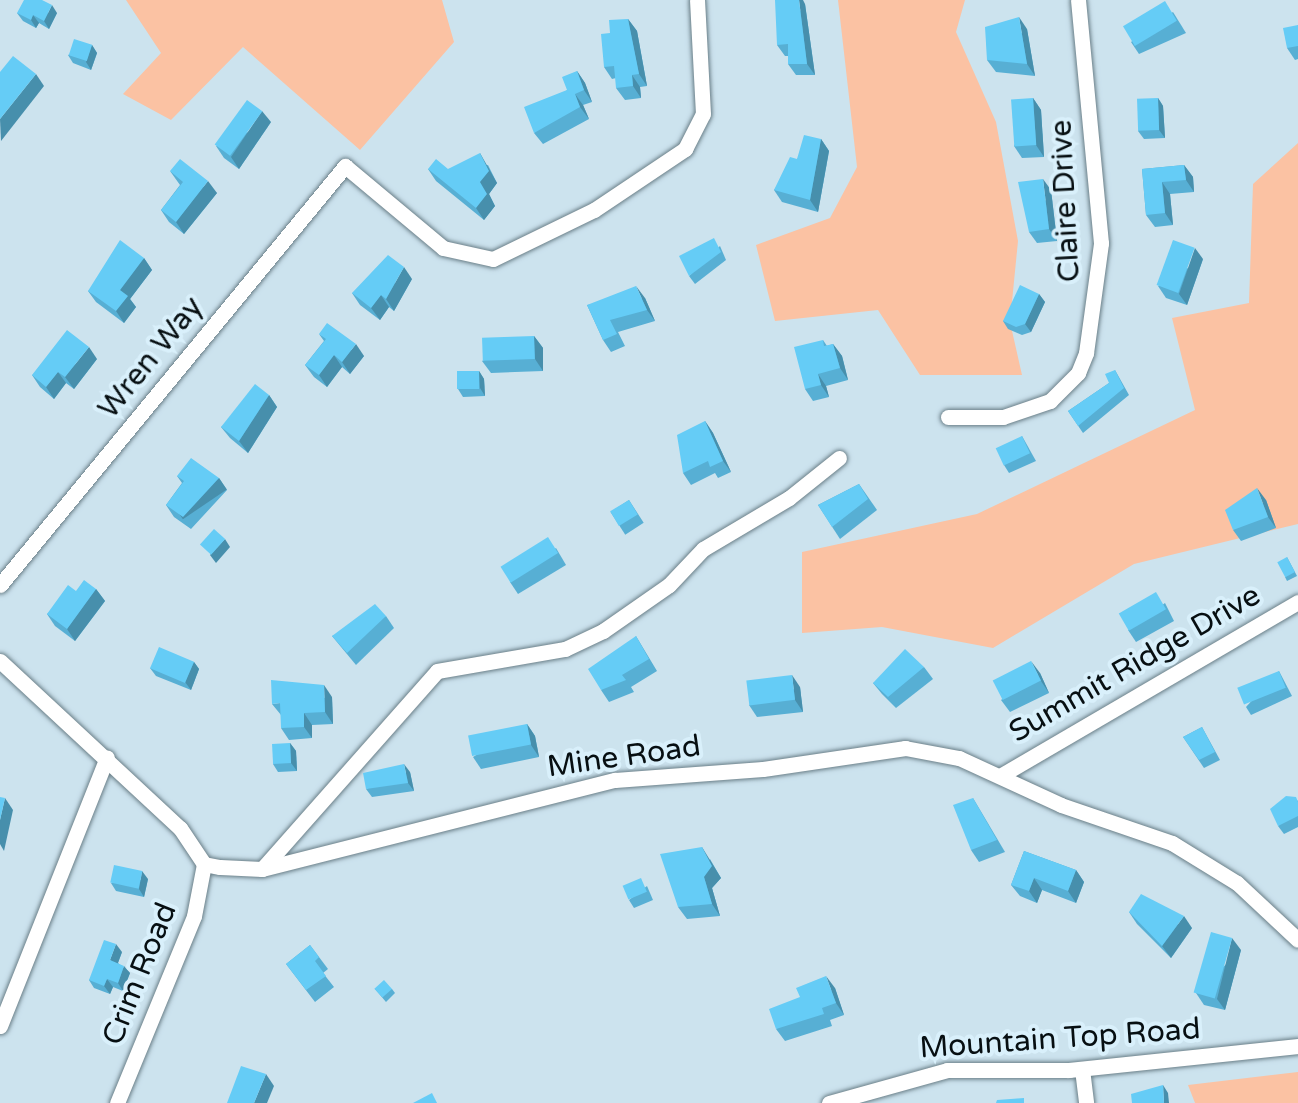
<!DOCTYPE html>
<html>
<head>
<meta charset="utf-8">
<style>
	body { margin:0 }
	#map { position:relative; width:1298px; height:1103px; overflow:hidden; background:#cce3ee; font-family:"Varela Round",sans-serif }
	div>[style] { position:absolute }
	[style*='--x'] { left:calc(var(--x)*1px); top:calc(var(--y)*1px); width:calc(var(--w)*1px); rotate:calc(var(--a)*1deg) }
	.green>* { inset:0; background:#fbc2a3 }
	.roads { filter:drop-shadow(0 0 2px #6a7f88) drop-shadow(0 0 2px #6a7f88) }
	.minor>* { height:15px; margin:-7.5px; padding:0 7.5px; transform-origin:7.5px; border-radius:7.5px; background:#fff }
	.wall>* { inset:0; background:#57afd4; transform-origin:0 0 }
	.shaded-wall>* { inset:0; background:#478fac; transform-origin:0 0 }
	.building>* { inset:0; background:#65ccf6; transform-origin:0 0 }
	span { translate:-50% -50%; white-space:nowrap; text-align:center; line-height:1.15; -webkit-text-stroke:8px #d9f0fb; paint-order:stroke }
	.street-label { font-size:30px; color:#070f12 }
</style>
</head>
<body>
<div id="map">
	<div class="green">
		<div style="clip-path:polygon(126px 0,442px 0,454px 42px,360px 150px,243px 47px,171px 120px,123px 94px,161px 53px)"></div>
		<div style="clip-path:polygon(838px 0,965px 0,956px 32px,996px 122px,1018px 241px,1010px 322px,1022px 375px,920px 375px,878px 310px,775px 321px,756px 245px,830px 218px,857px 167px)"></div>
		<div style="clip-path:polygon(1298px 143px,1298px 524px,1134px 564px,993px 648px,882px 627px,802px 633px,802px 552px,977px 514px,1195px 410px,1172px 318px,1249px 303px,1253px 184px)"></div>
		<div style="clip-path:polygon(1298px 1072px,1298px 1103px,1195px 1103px,1188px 1085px)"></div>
	</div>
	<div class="roads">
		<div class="minor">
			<div style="--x:948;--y:417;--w:55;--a:0"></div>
			<div style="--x:1003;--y:417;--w:50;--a:-18.8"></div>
			<div style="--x:1050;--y:401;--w:40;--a:-45"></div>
			<div style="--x:1078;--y:373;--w:22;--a:-68"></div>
			<div style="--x:1086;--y:353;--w:111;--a:-82.2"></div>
			<div style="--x:1101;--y:243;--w:244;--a:-95.4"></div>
			<div style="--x:0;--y:585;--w:543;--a:-50.53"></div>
			<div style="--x:345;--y:166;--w:128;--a:39.9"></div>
			<div style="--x:443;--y:248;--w:51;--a:12.4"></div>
			<div style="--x:493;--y:259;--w:112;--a:-25.9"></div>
			<div style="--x:594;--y:210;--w:110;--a:-33.8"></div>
			<div style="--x:685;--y:149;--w:39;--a:-63"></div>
			<div style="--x:703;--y:114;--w:114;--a:-93"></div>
			<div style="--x:0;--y:661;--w:246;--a:42.9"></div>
			<div style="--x:180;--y:828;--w:43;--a:56.3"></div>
			<div style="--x:204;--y:864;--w:16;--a:11"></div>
			<div style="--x:220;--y:867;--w:42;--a:2.7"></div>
			<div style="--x:262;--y:869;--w:364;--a:-14.2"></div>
			<div style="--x:615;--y:780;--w:148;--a:-4.3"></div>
			<div style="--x:763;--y:769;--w:144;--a:-8.4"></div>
			<div style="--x:905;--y:748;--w:55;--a:10.5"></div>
			<div style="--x:959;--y:758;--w:112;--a:24.7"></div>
			<div style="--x:1061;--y:805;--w:117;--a:18.9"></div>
			<div style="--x:1172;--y:843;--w:76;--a:31.6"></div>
			<div style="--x:1237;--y:883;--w:83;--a:43.1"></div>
			<div style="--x:1000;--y:776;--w:345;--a:-30.3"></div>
			<div style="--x:262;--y:869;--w:264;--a:-48.5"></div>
			<div style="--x:437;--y:671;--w:130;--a:-9.8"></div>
			<div style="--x:565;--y:649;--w:42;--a:-25.3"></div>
			<div style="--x:603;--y:631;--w:80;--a:-34.9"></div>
			<div style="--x:669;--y:585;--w:50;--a:-46.6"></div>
			<div style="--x:703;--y:549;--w:100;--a:-30.7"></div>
			<div style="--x:789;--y:498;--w:64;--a:-38.7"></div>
			<div style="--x:0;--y:1026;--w:289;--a:-68.3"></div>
			<div style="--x:1082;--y:1069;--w:34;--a:83"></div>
			<div style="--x:117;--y:1103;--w:202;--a:-67.6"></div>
			<div style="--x:194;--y:916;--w:53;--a:-79.1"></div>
			<div style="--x:829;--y:1103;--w:123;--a:-15.6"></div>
			<div style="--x:947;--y:1070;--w:122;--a:0"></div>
			<div style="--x:1069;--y:1070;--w:230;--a:-6"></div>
		</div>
	</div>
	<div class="wall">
		<div style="clip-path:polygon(805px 4px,815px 75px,796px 75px,788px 64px,788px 56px,785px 56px,777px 45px)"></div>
		<div style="clip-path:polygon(1173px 12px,1186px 33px,1139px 54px,1131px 42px)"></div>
		<div style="clip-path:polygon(17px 13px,57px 13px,49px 29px,39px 23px,36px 28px,23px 21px)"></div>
		<div style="clip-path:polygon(628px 19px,637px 31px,647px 86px,640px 87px,641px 98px,625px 100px,616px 88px,616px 78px,612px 79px,604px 67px,610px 33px)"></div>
		<div style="clip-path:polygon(1298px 25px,1298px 59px,1295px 60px,1287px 48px)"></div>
		<div style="clip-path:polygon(1027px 29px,1035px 76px,996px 72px,987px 60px)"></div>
		<div style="clip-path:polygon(92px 45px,97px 53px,91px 70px,73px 63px,68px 55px)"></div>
		<div style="clip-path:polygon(577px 71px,585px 83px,592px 102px,583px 105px,589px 119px,543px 144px,534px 133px,567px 90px)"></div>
		<div style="clip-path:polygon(1033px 98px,1041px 110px,1044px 157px,1022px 158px,1014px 146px)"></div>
		<div style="clip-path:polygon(1158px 98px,1163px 106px,1165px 138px,1144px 139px,1138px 131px)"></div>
		<div style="clip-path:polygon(271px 122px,239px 169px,224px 158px,216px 146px)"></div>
		<div style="clip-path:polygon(821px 139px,829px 151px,818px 212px,782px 202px,774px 190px,797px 159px)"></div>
		<div style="clip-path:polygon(488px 165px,497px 183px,489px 194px,495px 206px,484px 220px,436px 181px,428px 169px,448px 169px)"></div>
		<div style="clip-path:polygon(1184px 165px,1193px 177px,1194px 192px,1170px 194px,1173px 225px,1155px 227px,1146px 215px,1142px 169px)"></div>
		<div style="clip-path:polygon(170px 171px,217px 193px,184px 234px,169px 222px,161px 210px,180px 185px)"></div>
		<div style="clip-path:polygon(1051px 190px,1057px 241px,1037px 243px,1029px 232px)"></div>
		<div style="clip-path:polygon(720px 246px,726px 260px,695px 284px,689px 276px)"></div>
		<div style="clip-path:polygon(144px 258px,152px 270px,130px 299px,136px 307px,124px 323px,96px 302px,88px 291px)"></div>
		<div style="clip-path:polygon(1203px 259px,1187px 305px,1166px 298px,1158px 286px)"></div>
		<div style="clip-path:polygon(412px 279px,394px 311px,389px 307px,380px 320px,360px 305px,352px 293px)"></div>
		<div style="clip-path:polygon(1039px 294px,1045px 302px,1031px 332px,1022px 335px,1008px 329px,1003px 321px)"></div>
		<div style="clip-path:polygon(645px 298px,655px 321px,618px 332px,625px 346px,611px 352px,603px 340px,587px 305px)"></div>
		<div style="clip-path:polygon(319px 334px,364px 356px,350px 374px,342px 367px,327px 387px,314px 377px,305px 365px,324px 341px)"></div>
		<div style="clip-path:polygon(534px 336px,543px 348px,543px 371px,491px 373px,482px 361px)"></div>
		<div style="clip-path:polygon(823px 340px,827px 346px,833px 344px,842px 356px,848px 380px,826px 386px,829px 397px,813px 401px,805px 389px)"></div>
		<div style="clip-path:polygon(97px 359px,74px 389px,66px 383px,54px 399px,40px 387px,32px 375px)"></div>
		<div style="clip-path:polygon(1115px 370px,1129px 395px,1083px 433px,1068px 411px,1109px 383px)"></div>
		<div style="clip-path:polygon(479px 371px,484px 379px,485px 396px,463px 397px,458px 389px)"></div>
		<div style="clip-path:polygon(269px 395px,277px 407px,248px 453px,230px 438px,221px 427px)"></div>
		<div style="clip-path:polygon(705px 421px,713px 433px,731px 472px,718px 478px,715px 473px,691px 485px,683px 473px)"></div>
		<div style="clip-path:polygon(1022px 436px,1036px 461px,1009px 473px,1004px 465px)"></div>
		<div style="clip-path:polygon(177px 476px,219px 478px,227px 490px,191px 529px,174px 517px,166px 505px,182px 483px)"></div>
		<div style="clip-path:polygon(859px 484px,877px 510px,840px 539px,818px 505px)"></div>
		<div style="left:629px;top:500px;width:27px;height:22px;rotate:57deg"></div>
		<div style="clip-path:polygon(1266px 500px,1276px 528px,1241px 541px,1233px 530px)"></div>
		<div style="clip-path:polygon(556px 548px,566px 565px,518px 594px,510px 582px)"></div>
		<div style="clip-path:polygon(1287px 557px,1297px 576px,1287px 581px,1285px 577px)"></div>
		<div style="clip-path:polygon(96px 589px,105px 601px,75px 641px,55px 626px,47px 614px,76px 591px)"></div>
		<div style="clip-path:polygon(1165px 603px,1174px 621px,1136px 642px,1128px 630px)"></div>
		<div style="clip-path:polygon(386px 616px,394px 628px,356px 665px,332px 636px)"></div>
		<div style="clip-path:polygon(636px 636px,657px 671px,631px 687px,634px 692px,609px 702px,601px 690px)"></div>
		<div style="clip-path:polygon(194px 662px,199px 669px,191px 690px,156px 676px,150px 668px)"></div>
		<div style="clip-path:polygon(924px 667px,933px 679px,896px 708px,882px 694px,873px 683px)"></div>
		<div style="clip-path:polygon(1279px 671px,1292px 696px,1251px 715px,1246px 707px)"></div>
		<div style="clip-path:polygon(1040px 673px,1049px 693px,1010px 712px,1001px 700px)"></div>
		<div style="clip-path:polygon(800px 687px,803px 712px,757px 717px,749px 705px)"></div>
		<div style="clip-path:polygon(332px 697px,333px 724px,312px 725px,312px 738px,289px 740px,281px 728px,281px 715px,272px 704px)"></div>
		<div style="clip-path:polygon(527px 724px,535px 736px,539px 757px,481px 769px,473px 757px)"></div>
		<div style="clip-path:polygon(1202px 727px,1220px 760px,1204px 768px,1183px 737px)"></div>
		<div style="clip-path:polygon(290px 743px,296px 751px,297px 771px,278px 772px,273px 764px)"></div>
		<div style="clip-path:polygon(410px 772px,414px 791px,372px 797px,366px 789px)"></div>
		<div style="clip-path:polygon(973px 798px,1005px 852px,979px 862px,971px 850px)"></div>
		<div style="clip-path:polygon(1298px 800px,1298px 827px,1284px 834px,1278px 826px)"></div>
		<div style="clip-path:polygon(1024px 851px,1076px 870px,1084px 882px,1076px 903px,1042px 890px,1037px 903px,1020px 896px,1011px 885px)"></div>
		<div style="clip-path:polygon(710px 859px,721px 878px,712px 888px,720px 916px,687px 919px,678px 907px)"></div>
		<div style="clip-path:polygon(148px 879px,144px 897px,116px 891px,111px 883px)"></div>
		<div style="clip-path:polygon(647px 886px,653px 900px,634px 908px,629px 900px)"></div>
		<div style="clip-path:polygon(1129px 912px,1192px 928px,1171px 958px,1137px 924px)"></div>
		<div style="clip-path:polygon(310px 945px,328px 969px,323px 973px,334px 987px,315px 1002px,286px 964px)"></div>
		<div style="clip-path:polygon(1241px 950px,1225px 1010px,1204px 1005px,1196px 993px)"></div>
		<div style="clip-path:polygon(122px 952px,118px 963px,130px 973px,123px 991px,113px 987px,110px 994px,94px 988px,89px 980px)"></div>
		<div style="clip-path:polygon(835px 988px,844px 1015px,830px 1020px,832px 1026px,785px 1041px,776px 1029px)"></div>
		<div style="clip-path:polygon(375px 989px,392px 989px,395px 993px,386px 1002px)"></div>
	</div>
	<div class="shaded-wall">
		<div style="clip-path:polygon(799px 0,803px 0,805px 4px,815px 75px,807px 64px)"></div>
		<div style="clip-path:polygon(52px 5px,57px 13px,49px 29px,44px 21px)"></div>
		<div style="clip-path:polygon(33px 15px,39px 23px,36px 28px,31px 20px)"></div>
		<div style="clip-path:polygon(1019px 17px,1027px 29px,1035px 76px,1027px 64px)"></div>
		<div style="clip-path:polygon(628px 19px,637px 31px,647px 86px,639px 74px)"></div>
		<div style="clip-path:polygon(92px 45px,97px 53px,91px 70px,86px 62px)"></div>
		<div style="clip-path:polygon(577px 71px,585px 83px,592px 102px,584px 90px)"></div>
		<div style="clip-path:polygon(36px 74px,44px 86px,1px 141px,0 119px)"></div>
		<div style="clip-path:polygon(632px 75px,640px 87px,641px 98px,633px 86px)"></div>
		<div style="clip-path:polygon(575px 94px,583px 105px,589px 119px,580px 107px)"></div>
		<div style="clip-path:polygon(1033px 98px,1041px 110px,1044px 157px,1036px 145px)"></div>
		<div style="clip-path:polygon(1158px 98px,1163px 106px,1165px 138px,1159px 130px)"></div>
		<div style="clip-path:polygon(262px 111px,271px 122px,239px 169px,231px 157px)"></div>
		<div style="clip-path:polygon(821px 139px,829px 151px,818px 212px,810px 200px)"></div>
		<div style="clip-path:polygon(480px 153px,497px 183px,489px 194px,495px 206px,484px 220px,476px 208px,480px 182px)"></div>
		<div style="clip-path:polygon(1184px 165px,1193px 177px,1194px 192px,1186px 180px)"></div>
		<div style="clip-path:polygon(1043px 179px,1051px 190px,1057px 241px,1049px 229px)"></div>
		<div style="clip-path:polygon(208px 181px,217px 193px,184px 234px,176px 222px)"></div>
		<div style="clip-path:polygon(1162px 182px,1170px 194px,1173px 225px,1165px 213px)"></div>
		<div style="clip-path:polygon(1195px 248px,1203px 259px,1187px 305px,1179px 294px)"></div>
		<div style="clip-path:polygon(144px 258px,152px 270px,130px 299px,136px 307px,124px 323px,116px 311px,120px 290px)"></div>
		<div style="clip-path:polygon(404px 267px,412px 279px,394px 311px,386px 299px)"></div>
		<div style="clip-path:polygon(636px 286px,645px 298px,655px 321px,647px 310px)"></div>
		<div style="clip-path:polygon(1039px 294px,1045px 302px,1031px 332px,1025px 324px)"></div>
		<div style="clip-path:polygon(381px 295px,389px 307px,380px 320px,371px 308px)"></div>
		<div style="clip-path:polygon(534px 336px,543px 348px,543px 371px,535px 359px)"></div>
		<div style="clip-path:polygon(356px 344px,364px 356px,350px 374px,342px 362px)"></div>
		<div style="clip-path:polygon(833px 344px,842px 356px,848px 380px,840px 368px)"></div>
		<div style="clip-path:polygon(89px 347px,97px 359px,74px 389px,65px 377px)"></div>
		<div style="clip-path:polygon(334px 355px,342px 367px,327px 387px,319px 375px)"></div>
		<div style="clip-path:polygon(479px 371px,484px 379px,485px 396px,480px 388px)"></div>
		<div style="clip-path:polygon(58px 372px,66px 383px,54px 399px,46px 387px)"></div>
		<div style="clip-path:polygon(818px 374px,826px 386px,829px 397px,821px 385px)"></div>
		<div style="clip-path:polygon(269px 395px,277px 407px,248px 453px,239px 441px)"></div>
		<div style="clip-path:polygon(705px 421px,713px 433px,731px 472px,723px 461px)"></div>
		<div style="left:219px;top:478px;width:14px;height:53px;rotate:56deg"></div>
		<div style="clip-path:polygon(1257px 488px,1266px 500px,1276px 528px,1268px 517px)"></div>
		<div style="clip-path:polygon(225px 539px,230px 547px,216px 563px,210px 555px)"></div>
		<div style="clip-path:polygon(96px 589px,105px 601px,75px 641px,67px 629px)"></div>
		<div style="clip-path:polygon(1031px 661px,1040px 673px,1049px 693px,1041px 681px)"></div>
		<div style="clip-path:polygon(194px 662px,199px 669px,191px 690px,185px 682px)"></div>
		<div style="clip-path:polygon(792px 675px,800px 687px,803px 712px,795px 700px)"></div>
		<div style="clip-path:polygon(324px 685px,332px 697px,333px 724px,325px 712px)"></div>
		<div style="clip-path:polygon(304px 713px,312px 725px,312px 738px,304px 727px)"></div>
		<div style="clip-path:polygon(527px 724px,535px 736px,539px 757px,531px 745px)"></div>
		<div style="clip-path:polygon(290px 743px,296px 751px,297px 771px,291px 763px)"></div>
		<div style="clip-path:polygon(404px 764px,410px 772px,414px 791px,408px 783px)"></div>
		<div style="clip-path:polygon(5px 798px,13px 810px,4px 851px,0 844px,0 820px)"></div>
		<div style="clip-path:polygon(702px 847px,721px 878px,712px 888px,720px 916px,712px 904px,704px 877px)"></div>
		<div style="clip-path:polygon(1076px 870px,1084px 882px,1076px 903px,1068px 891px)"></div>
		<div style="clip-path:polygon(142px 871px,148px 879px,144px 897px,139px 889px)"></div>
		<div style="clip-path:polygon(1034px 878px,1042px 890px,1037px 903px,1029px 891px)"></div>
		<div style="clip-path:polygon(1184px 916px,1192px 928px,1171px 958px,1162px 946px)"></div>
		<div style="clip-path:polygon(1232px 938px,1241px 950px,1225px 1010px,1217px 999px)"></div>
		<div style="clip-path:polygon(116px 944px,122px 952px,116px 968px,110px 960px)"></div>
		<div style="clip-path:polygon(124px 966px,130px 973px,123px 991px,118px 983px)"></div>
		<div style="clip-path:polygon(826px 976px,835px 988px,844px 1015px,836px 1003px)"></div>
		<div style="clip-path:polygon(107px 979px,113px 987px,110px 994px,104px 986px)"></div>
		<div style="clip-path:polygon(266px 1074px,274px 1086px,267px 1103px,254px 1103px)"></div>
		<div style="clip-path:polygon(1163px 1085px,1168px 1093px,1169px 1103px,1164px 1103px)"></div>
	</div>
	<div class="building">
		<div style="clip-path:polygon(24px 0,42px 0,52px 5px,44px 21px,33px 15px,31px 20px,17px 13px)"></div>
		<div style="clip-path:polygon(775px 0,799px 0,807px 64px,788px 64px,788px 44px,777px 45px)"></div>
		<div style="left:1165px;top:1px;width:23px;height:49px;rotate:59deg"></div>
		<div style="clip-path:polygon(1019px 17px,1027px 64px,987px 60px,985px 27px)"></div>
		<div style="clip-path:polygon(628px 19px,639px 74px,632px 75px,633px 86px,616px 88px,614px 66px,604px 67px,601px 34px,610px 33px,609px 20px)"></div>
		<div style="clip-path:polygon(1298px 25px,1298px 46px,1287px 48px,1283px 28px)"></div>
		<div style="left:74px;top:39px;width:19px;height:17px;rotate:18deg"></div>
		<div style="clip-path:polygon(13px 56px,36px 74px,0 119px,0 72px)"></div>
		<div style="clip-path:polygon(577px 71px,584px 90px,575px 94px,580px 107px,534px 133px,524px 107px,567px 90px,562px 77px)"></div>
		<div style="left:1033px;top:98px;width:47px;height:22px;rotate:86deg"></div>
		<div style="left:1158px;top:98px;width:32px;height:21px;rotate:88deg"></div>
		<div style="left:247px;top:100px;width:19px;height:55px;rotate:36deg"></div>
		<div style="clip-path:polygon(804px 135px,821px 139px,810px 200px,774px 190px,790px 157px,797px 159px)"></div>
		<div style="clip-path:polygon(480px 153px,489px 171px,480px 182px,487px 194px,476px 208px,428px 169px,436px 159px,448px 169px)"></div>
		<div style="clip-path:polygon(180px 159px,208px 181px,176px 222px,161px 210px,183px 182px,170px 171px)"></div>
		<div style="clip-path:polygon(1184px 165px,1186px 180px,1162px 182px,1165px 213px,1146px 215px,1142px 169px)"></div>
		<div style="clip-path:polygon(1043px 179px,1049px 229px,1029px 232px,1018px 182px)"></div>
		<div style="clip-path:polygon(714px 238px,721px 252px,689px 276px,679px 256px)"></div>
		<div style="clip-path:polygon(120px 240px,144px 258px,120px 290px,128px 296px,116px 311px,88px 291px)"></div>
		<div style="left:1173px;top:240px;width:23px;height:48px;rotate:20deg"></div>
		<div style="clip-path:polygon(388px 255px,404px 267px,386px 299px,381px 295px,371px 308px,352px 293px)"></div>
		<div style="clip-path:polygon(1020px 285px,1039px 294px,1025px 324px,1016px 327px,1003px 321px)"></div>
		<div style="clip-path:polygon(636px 286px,647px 310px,610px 320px,617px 334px,603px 340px,587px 305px)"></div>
		<div style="clip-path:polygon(327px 323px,356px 344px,342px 362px,334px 355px,319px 375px,305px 365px,326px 339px,319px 334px)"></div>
		<div style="clip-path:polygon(67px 330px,89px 347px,65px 377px,58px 372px,46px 387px,32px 375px)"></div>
		<div style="left:534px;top:336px;width:23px;height:52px;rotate:88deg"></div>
		<div style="clip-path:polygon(823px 340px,824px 346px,833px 344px,840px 368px,818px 374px,821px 385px,805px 389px,794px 347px)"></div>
		<div style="clip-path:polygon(1115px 370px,1124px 388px,1078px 426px,1068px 411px,1109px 383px,1105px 374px)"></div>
		<div style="left:457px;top:371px;width:22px;height:18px"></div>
		<div style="clip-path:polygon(255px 384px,269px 395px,239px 441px,221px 427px)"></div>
		<div style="clip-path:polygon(705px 421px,723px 461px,710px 467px,708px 461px,683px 473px,677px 435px)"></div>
		<div style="left:1022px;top:436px;width:19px;height:29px;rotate:65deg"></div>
		<div style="clip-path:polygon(191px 458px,219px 478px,183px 517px,166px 505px,184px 481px,177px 476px)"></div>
		<div style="clip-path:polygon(859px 484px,868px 499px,832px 527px,818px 505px)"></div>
		<div style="clip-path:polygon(1257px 488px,1268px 517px,1233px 530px,1225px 510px)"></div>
		<div style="left:629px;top:500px;width:17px;height:22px;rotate:59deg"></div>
		<div style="left:214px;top:529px;width:15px;height:21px;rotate:42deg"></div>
		<div style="left:548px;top:537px;width:19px;height:56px;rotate:58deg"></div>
		<div style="left:1287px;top:557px;width:17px;height:11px;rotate:62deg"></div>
		<div style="clip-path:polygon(84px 580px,96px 589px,67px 629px,47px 614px,68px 585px,76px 591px)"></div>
		<div style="left:1156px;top:592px;width:20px;height:43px;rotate:60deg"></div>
		<div style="clip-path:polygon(375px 604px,386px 616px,347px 653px,332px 636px)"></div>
		<div style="clip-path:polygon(636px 636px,649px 659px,622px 675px,626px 680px,601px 690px,588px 669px)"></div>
		<div style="left:159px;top:647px;width:38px;height:23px;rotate:23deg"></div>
		<div style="clip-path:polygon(905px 649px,924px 667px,888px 697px,873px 683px)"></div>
		<div style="left:1031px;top:661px;width:22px;height:43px;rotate:63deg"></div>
		<div style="left:1279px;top:671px;width:18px;height:45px;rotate:68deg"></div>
		<div style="left:792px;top:675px;width:25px;height:46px;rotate:83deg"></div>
		<div style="clip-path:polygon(271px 680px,324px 685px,325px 712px,304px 713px,304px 727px,281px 728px,280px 703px,272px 704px)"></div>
		<div style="left:527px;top:724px;width:21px;height:60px;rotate:79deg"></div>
		<div style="clip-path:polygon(1202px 727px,1215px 752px,1199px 760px,1183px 737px)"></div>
		<div style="left:290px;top:743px;width:20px;height:18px;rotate:87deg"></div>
		<div style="clip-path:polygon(404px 764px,408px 783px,366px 789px,363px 773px)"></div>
		<div style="clip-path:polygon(1286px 796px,1296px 797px,1298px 802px,1298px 816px,1278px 826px,1270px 809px)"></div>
		<div style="clip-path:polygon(0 797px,5px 798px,0 820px)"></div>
		<div style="clip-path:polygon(973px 798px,997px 840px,971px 850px,953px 805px)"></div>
		<div style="clip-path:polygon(702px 847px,712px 866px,704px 877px,712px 904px,678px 907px,660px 854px)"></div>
		<div style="clip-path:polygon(1024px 851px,1076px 870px,1068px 891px,1034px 878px,1029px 891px,1011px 885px)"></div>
		<div style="left:114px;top:865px;width:29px;height:18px;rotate:12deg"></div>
		<div style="left:641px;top:878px;width:15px;height:20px;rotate:67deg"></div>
		<div style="clip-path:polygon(1141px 894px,1184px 916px,1162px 946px,1129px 912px)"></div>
		<div style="left:1211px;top:932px;width:22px;height:63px;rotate:16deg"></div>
		<div style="clip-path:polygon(104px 940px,116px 944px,110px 960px,124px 966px,118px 983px,107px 979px,104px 986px,89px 980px)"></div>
		<div style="clip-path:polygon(310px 945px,319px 957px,315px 961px,326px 976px,306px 990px,286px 964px)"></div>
		<div style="clip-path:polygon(826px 976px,836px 1003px,822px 1008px,824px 1014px,776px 1029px,769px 1009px,800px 997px,796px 988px)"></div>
		<div style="left:384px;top:980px;width:12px;height:13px;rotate:48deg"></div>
		<div style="clip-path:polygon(241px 1066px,266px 1074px,254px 1103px,227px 1103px)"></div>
		<div style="clip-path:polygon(1163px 1085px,1164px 1103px,1132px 1103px,1131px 1094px)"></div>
		<div style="clip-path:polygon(432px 1093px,437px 1103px,413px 1103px)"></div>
		<div style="clip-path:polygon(1024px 1098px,1024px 1103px,996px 1103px,997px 1100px)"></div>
	</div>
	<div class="street-label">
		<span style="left:1066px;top:201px;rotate:-93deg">Claire Drive</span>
		<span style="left:151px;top:358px;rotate:-51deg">Wren Way</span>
		<span style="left:1135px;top:664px;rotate:-30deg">Summit Ridge Drive</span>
		<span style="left:624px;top:757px;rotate:-8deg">Mine Road</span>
		<span style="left:140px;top:974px;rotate:-68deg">Crim Road</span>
		<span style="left:1060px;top:1039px;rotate:-4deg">Mountain Top Road</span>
	</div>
</div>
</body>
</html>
